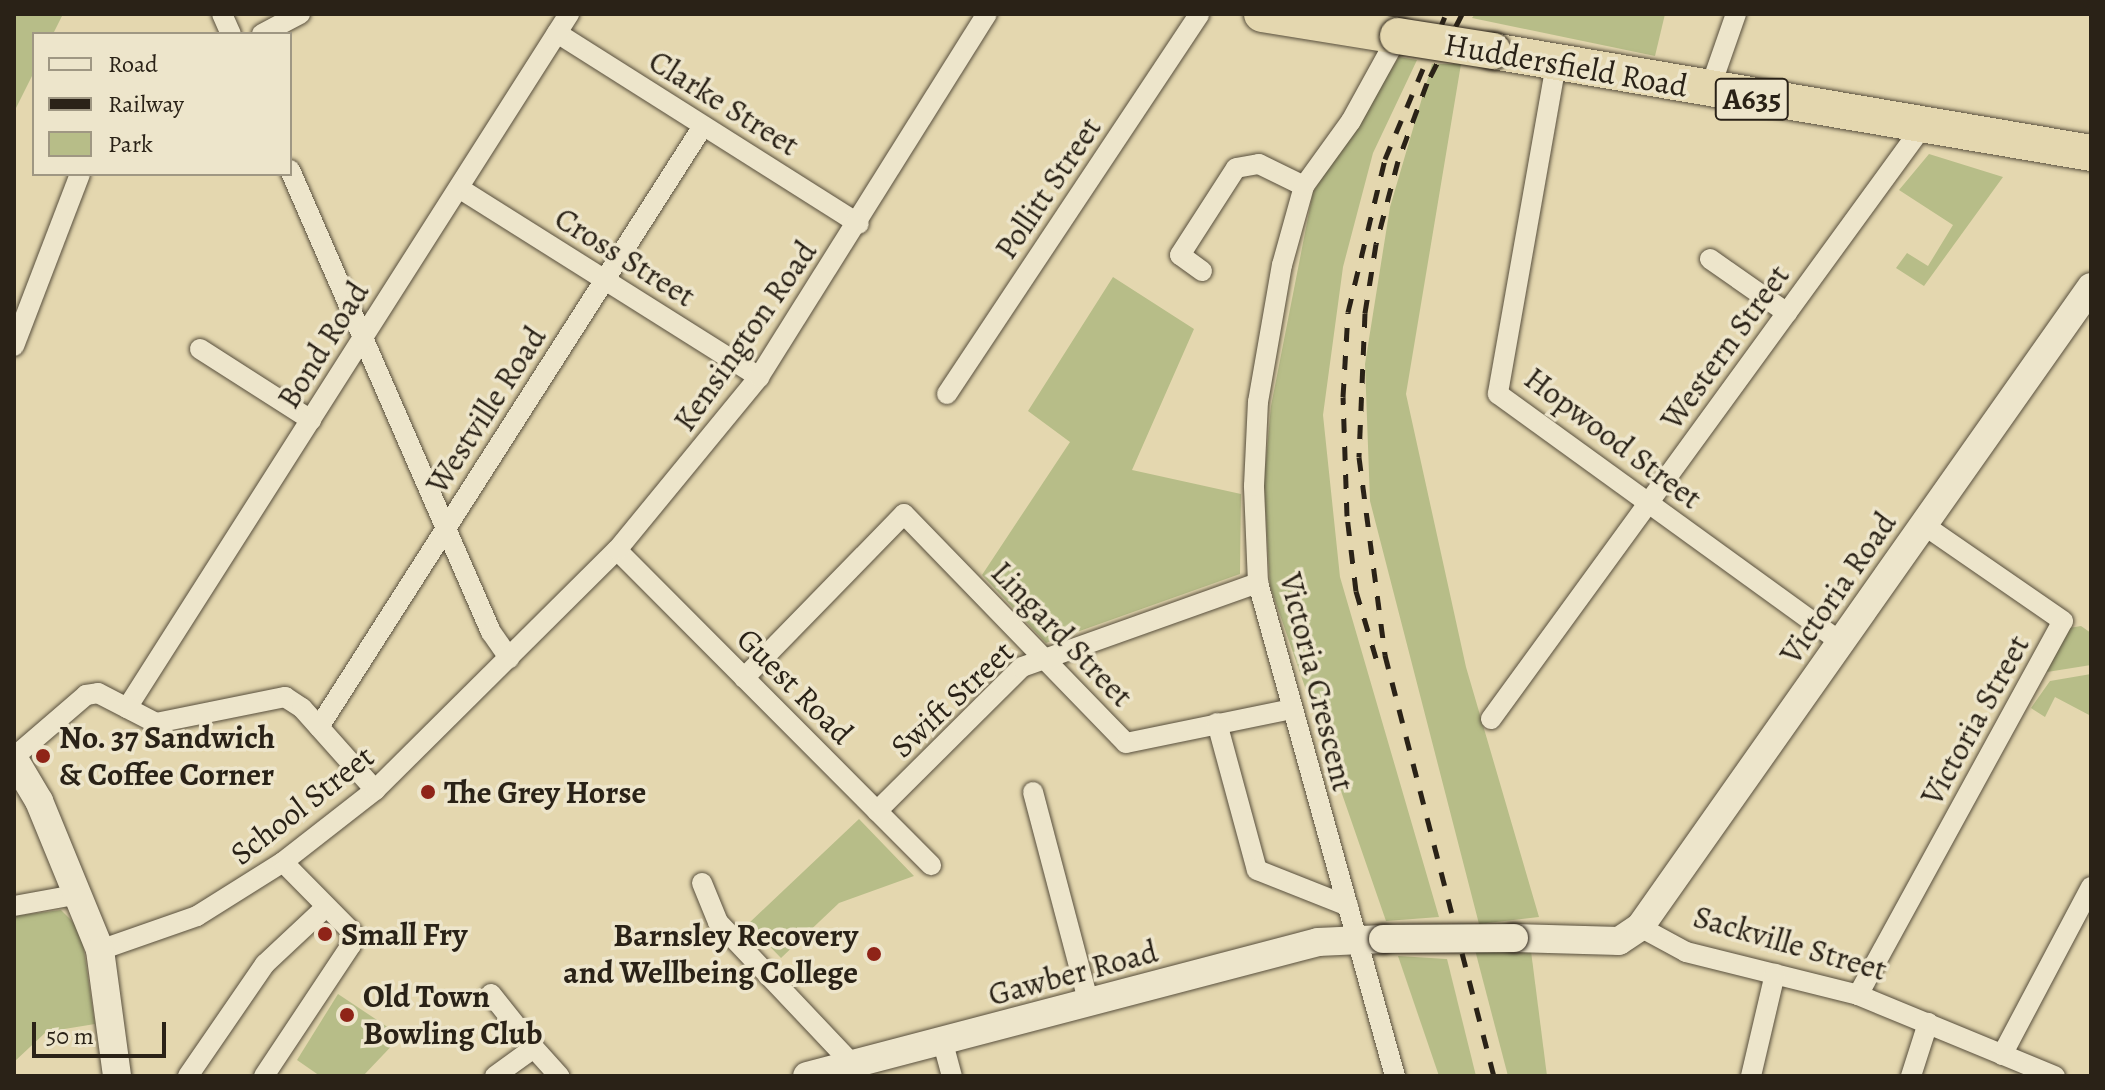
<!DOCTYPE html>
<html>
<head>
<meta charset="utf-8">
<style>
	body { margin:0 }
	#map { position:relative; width:2105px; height:1090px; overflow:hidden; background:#e4d7af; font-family:Alegreya,serif }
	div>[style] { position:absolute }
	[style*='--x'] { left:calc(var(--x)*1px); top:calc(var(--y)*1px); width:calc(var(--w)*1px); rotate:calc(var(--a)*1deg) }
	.green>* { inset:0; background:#b7bd88 }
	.roads { filter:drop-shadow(0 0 2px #584f3d) drop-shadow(0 0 2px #584f3d) }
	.street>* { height:20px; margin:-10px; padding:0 10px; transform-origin:10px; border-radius:10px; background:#ede5cb }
	.secondary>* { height:28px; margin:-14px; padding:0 14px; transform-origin:14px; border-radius:14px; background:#ede5cb }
	.highway>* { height:36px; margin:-18px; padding:0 18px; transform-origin:18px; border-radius:18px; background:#e4d7af }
	.rail>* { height:5px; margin-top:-2.5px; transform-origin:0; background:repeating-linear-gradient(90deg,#2a2217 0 14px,transparent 0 28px) }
	.bridges { filter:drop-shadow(0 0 2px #2a2217) drop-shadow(0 0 2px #2a2217) }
	.secondary-bridge>* { height:28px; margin:-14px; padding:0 14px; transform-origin:14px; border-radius:14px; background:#ede5cb }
	.highway-bridge>* { height:36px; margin:-18px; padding:0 18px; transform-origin:18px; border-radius:18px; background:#e4d7af }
	.dots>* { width:22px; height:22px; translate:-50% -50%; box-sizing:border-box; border:4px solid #ede5cb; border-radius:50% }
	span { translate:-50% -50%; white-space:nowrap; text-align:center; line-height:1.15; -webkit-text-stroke:7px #ede5cb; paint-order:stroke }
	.shield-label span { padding:2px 6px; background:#ede5cb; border:2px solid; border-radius:6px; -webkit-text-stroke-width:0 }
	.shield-label { font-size:30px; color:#2a2217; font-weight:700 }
	.street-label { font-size:32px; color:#2a2217 }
	.poi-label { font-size:32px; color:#2a2217; font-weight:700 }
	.left { translate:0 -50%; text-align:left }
	.right { translate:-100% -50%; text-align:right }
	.frame { position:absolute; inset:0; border:16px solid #2a2217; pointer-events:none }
	.legend { position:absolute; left:32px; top:32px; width:260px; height:144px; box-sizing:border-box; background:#ede5cb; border:2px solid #9f9783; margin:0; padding:10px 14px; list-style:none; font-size:24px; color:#2a2217 }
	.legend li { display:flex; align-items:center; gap:16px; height:40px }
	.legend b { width:40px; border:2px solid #9f9783 }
	.scale { position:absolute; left:32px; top:1022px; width:134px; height:36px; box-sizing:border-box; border:4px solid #2a2217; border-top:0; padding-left:10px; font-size:24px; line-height:28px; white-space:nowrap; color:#2a2217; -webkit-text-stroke:6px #ede5cb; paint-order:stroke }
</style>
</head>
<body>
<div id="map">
	<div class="green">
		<div style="clip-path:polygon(14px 14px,63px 14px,53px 34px,34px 34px,34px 72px,14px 112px)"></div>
		<div style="clip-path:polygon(1475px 14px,1665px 14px,1655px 56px,1472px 18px)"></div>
		<div style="clip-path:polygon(1399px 57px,1417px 60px,1373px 153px,1343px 267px,1323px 415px,1340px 577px,1439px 917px,1386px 921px,1270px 586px,1264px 482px,1271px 406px,1313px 192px)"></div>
		<div style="clip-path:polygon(1432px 64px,1461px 64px,1406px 394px,1466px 667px,1539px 917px,1479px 924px,1370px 501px,1365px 364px,1390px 207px)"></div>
		<div style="clip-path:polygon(1929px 154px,2003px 177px,1924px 286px,1896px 268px,1907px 253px,1928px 266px,1953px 225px,1899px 190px)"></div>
		<div style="clip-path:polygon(1113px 277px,1194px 329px,1132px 470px,1241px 494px,1240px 574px,1046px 643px,982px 575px,1070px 442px,1028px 411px)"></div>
		<div style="clip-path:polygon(2081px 626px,2091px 633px,2091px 665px,2047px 672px,2069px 628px)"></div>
		<div style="clip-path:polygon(2091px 674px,2091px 716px,2055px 697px,2045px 717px,2031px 708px,2050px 681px)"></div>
		<div style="clip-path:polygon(859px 819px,914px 876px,839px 903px,781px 958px,748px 924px)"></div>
		<div style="clip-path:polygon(61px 910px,81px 930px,95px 1024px,46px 1032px,14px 1062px,14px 916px)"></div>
		<div style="clip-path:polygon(1475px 950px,1531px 951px,1547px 1076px,1508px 1076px)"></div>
		<div style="clip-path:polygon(1398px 956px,1447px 959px,1476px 1076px,1439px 1076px)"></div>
		<div style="clip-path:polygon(338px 994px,401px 1036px,363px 1076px,320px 1076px,297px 1060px)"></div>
	</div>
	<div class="roads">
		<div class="street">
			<div style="--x:222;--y:14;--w:22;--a:66"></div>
			<div style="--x:557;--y:33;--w:357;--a:32.3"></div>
			<div style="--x:262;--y:34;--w:43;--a:-27.8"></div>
			<div style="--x:1556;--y:64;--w:335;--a:100"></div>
			<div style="--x:1498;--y:394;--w:425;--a:35.9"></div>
			<div style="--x:1709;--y:91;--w:82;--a:-70.7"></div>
			<div style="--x:290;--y:170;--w:504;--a:66.49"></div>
			<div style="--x:491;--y:632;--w:32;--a:55"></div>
			<div style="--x:459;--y:188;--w:355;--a:32.2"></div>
			<div style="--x:1710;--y:259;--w:94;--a:35"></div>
			<div style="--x:1202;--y:271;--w:27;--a:-144"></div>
			<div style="--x:1180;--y:255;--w:103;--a:-57.2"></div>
			<div style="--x:1236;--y:168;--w:23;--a:-10"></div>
			<div style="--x:1259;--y:164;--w:50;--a:26.1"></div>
			<div style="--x:14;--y:346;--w:184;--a:-69"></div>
			<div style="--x:200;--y:349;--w:132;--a:32.6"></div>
			<div style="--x:947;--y:394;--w:456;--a:-56.4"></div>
			<div style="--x:617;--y:550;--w:445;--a:45.1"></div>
			<div style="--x:744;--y:678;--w:229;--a:-45.7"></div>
			<div style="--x:904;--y:514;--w:319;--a:45.9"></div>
			<div style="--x:1126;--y:743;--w:168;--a:-11.6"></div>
			<div style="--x:127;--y:708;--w:823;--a:-57.51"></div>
			<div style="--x:1491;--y:719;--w:734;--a:-53.93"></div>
			<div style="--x:1217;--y:723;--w:152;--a:74.8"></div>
			<div style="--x:1257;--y:870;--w:98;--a:21.6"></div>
			<div style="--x:319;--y:727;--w:713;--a:-57.42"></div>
			<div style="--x:14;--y:757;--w:95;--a:-40.7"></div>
			<div style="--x:86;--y:695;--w:12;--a:-9"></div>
			<div style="--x:98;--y:693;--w:65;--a:27.3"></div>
			<div style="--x:156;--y:723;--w:132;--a:-11.4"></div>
			<div style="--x:285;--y:697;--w:20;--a:33"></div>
			<div style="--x:302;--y:708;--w:110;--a:48.3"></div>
			<div style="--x:1033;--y:792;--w:219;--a:75.2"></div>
			<div style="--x:877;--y:811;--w:204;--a:-44.8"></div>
			<div style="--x:1022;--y:667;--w:251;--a:-19.6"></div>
			<div style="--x:702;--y:883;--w:42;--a:67.7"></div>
			<div style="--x:718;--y:922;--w:197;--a:46.6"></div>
			<div style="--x:14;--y:906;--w:67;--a:-10.3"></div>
			<div style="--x:1640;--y:927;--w:52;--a:28.5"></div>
			<div style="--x:1686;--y:952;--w:177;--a:14"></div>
			<div style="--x:1858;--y:995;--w:213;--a:22.4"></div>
			<div style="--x:100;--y:950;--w:103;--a:-19.3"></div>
			<div style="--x:197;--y:916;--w:102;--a:-32.1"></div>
			<div style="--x:283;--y:862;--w:117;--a:-38"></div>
			<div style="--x:375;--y:790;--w:341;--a:-44.8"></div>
			<div style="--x:617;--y:550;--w:224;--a:-50.6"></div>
			<div style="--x:759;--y:377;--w:429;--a:-57.9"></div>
			<div style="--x:491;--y:994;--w:69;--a:51.5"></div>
			<div style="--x:1858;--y:995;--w:426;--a:-61.3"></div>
			<div style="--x:2063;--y:621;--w:169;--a:-145.4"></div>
			<div style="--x:943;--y:1043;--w:34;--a:75"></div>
			<div style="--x:2002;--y:1055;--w:190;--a:-62.1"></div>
			<div style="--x:188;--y:1076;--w:136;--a:-55.5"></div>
			<div style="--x:265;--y:964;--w:83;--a:-43.1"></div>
			<div style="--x:264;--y:1076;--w:157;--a:-56.4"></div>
			<div style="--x:351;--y:945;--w:13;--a:-86"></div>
			<div style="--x:352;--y:932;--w:98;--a:-134.6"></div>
			<div style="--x:495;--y:1076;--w:48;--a:-35.7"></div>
			<div style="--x:534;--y:1048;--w:38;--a:48"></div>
			<div style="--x:1395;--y:1076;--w:512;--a:-105.53"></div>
			<div style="--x:1258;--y:583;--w:97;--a:-92.4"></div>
			<div style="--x:1254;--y:486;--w:84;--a:-87.3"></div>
			<div style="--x:1258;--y:402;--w:139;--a:-80.1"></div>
			<div style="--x:1282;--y:265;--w:82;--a:-74.4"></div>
			<div style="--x:1304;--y:186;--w:80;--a:-54.1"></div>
			<div style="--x:1351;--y:121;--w:97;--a:-61.1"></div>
			<div style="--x:1751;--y:1076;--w:105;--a:-76.8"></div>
			<div style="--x:1911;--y:1076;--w:56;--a:-72.2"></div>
		</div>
		<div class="secondary">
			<div style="--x:14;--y:759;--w:49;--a:59.2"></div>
			<div style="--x:39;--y:801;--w:161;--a:67.7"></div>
			<div style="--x:100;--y:950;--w:127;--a:82.3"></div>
			<div style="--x:1514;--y:938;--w:105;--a:1.6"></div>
			<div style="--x:1619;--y:941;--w:25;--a:-34"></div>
			<div style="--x:1640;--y:927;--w:783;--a:-54.83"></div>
			<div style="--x:807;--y:1076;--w:528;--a:-14.69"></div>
			<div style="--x:1318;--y:942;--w:65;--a:-2.6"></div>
		</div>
		<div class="highway">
			<div style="--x:1262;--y:14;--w:138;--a:9.2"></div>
			<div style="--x:1493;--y:51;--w:607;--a:9.68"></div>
		</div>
	</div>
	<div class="rail">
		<div style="--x:1462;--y:14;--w:77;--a:116.9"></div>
		<div style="--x:1427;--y:83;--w:83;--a:110.4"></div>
		<div style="--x:1398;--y:161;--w:86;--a:104.8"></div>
		<div style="--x:1376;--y:244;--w:70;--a:99.1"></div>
		<div style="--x:1365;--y:313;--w:144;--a:92.4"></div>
		<div style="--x:1359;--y:457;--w:200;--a:82.5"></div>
		<div style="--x:1385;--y:655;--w:435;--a:75.5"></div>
		<div style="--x:1376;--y:658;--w:70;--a:-106.6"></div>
		<div style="--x:1356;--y:591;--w:76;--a:-96.8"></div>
		<div style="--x:1347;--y:516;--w:119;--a:-91.9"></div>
		<div style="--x:1343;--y:397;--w:85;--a:-86.6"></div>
		<div style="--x:1348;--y:312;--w:157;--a:-76.4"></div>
		<div style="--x:1385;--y:159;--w:157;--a:-67.2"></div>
	</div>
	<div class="bridges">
		<div class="secondary-bridge">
			<div style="--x:1383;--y:939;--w:131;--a:-0.4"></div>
		</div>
		<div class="highway-bridge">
			<div style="--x:1398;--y:36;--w:96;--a:9"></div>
		</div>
	</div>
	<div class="dots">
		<div style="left:43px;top:756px;background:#8f2418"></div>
		<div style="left:428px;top:792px;background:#8f2418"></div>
		<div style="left:325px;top:934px;background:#8f2418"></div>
		<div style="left:874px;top:954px;background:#8f2418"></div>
		<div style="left:347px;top:1015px;background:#8f2418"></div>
	</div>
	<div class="shield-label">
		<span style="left:1752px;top:99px">A635</span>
	</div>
	<div class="street-label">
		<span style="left:1566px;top:65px;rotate:10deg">Huddersfield Road</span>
		<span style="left:724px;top:103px;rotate:32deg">Clarke Street</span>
		<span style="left:1048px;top:188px;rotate:-56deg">Pollitt Street</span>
		<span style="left:625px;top:257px;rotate:32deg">Cross Street</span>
		<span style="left:745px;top:336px;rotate:-55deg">Kensington Road</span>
		<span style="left:323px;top:345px;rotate:-58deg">Bond Road</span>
		<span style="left:1725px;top:347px;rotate:-54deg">Western Street</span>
		<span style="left:486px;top:410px;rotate:-57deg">Westville Road</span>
		<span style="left:1613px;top:438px;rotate:37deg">Hopwood Street</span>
		<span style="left:1838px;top:588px;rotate:-55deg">Victoria Road</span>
		<span style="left:1062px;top:634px;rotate:46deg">Lingard Street</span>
		<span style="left:1317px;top:682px;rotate:76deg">Victoria Crescent</span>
		<span style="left:795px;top:686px;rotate:45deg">Guest Road</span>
		<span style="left:952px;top:699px;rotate:-43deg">Swift Street</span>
		<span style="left:1975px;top:720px;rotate:-61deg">Victoria Street</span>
		<span style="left:302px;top:805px;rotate:-38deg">School Street</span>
		<span style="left:1790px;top:943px;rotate:16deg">Sackville Street</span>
		<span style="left:1073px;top:973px;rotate:-15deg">Gawber Road</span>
	</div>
	<div class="poi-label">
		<span class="left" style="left:59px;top:756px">No. 37 Sandwich<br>&amp; Coffee Corner</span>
		<span class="left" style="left:444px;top:792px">The Grey Horse</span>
		<span class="left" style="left:341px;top:934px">Small Fry</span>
		<span class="right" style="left:858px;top:954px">Barnsley Recovery<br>and Wellbeing College</span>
		<span class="left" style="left:363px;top:1015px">Old Town<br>Bowling Club</span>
	</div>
	<div class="frame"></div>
	<ul class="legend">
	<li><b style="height:10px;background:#ede5cb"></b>Road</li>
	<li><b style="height:10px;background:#2a2217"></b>Railway</li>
	<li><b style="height:22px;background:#b7bd88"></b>Park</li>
	</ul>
	<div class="scale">50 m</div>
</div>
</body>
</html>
